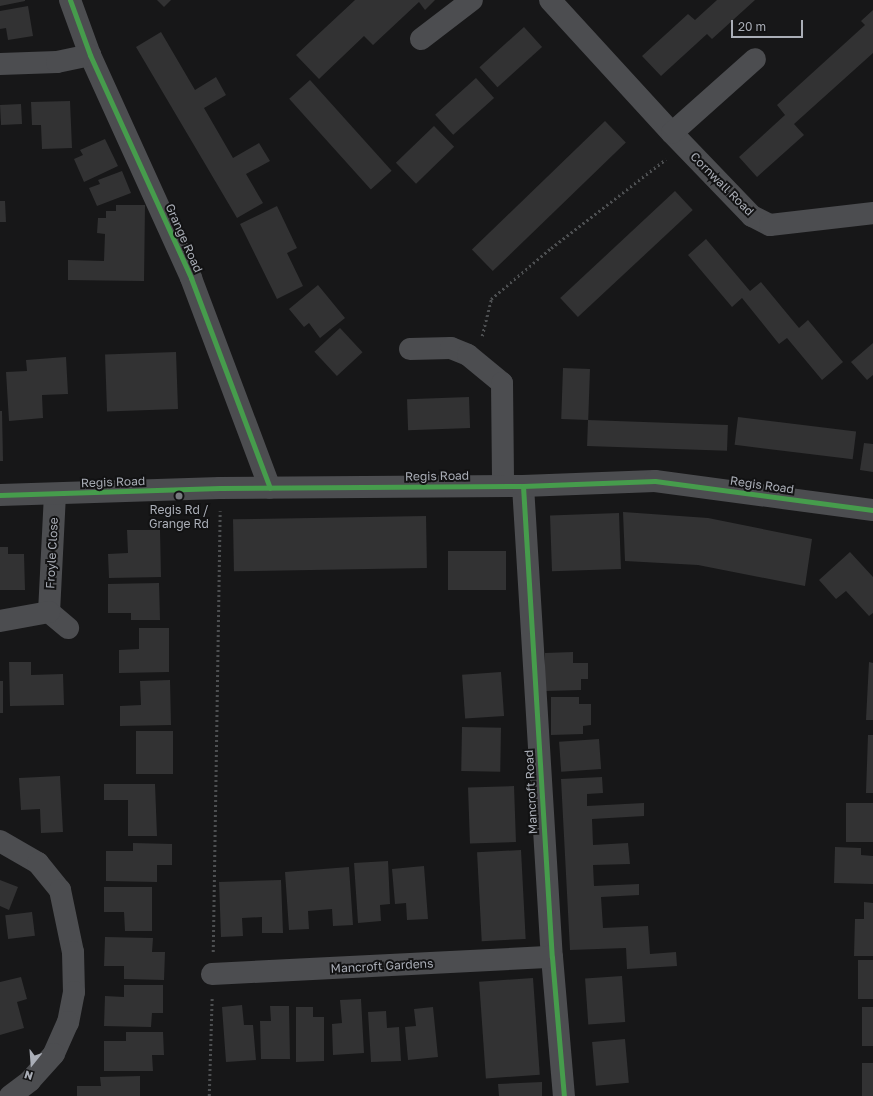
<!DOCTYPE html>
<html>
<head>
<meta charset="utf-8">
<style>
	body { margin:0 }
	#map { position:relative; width:873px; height:1096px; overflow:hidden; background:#171718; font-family:"Golos Text",sans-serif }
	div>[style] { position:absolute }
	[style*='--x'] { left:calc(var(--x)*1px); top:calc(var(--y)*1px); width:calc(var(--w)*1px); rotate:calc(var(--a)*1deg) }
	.building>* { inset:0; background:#323233; transform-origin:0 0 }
	.path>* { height:2.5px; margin-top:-1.25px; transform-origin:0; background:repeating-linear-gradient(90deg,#4d4f51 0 2px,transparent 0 5px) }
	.minor>* { height:22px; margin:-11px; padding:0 11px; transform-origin:11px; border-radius:11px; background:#4c4d50 }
	.cycleway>* { height:5px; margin:-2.5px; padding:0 2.5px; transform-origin:2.5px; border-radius:2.5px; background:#469c4c }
	.dots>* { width:11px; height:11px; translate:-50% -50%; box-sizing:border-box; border:2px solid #121213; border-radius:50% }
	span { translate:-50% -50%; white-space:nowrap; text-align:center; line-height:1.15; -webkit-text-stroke:4px #121213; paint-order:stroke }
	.street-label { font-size:12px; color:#aaaeb7 }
	.poi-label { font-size:12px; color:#aaaeb7 }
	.north { position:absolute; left:12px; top:1044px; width:40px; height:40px; -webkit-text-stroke:3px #121213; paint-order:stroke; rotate:197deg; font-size:11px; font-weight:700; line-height:16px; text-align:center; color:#aaaeb7 }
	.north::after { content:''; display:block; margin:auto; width:14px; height:18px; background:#aaaeb7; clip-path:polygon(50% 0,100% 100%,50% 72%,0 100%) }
	.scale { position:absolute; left:731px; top:20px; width:72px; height:18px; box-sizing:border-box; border:2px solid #aaaeb7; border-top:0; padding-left:5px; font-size:12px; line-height:14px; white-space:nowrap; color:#aaaeb7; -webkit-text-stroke:3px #121213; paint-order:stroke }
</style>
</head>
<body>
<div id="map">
	<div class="building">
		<div style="clip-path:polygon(0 0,25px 0,25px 1px,0 6px)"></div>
		<div style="clip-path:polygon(157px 0,171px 0,164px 7px)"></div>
		<div style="clip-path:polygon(355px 0,435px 0,425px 10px,419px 2px,373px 45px,364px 36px,319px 79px,296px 55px)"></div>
		<div style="clip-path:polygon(717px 0,755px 0,712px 39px,707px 34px,661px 76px,642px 56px,688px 14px,695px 20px)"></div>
		<div style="clip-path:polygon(28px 6px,33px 36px,8px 40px,6px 28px,0 29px,0 11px)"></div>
		<div style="clip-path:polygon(873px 10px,873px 53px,794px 124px,804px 135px,757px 177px,739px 157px,785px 115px,777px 105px,865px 25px,861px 21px)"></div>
		<div style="left:524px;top:27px;width:27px;height:60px;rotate:48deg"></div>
		<div style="clip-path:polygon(161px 32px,195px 90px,216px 77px,226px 95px,204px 108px,233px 158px,259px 143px,270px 161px,246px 174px,263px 203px,237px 218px,136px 47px)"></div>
		<div style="left:476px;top:78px;width:27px;height:55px;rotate:48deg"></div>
		<div style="left:310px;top:80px;width:122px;height:28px;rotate:48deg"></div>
		<div style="clip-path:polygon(70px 101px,72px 148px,42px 149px,41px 125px,32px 125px,31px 102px)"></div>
		<div style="left:21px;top:104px;width:20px;height:21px;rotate:87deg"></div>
		<div style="left:605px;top:121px;width:30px;height:185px;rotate:46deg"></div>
		<div style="left:434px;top:126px;width:29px;height:53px;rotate:46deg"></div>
		<div style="clip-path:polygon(105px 139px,118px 166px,84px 182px,74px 159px,83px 155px,80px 150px)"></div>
		<div style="clip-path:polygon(122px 171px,131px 193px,97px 206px,89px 188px,100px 184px,98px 180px)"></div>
		<div style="left:675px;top:191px;width:26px;height:157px;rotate:47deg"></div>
		<div style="clip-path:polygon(0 201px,5px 201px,6px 222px,0 222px)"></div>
		<div style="clip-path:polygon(116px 205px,145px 205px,144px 281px,68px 280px,68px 260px,104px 261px,105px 234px,97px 233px,98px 218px,106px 218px,106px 211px,116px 211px)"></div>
		<div style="clip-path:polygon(277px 206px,297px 248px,287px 253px,303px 286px,277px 299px,240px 224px)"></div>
		<div style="clip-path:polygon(706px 239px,750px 291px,761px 282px,799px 328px,808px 320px,843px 362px,822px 380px,787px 338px,779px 344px,742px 298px,732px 307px,688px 255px)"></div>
		<div style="clip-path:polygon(318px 285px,345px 318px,320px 338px,309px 323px,304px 327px,289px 309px)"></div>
		<div style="left:340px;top:328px;width:33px;height:35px;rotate:47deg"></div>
		<div style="clip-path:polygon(873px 343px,873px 375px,867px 380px,851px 362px)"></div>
		<div style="left:176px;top:352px;width:57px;height:71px;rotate:88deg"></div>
		<div style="clip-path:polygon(66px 357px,68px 394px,42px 395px,43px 418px,9px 421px,6px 372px,27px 371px,26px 360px)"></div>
		<div style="left:563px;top:368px;width:27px;height:51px;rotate:2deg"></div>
		<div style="left:469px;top:397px;width:31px;height:62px;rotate:88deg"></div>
		<div style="clip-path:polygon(0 411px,2px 411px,3px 461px,0 461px)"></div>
		<div style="left:738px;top:417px;width:119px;height:28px;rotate:7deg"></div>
		<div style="left:588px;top:420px;width:140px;height:26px;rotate:2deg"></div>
		<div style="clip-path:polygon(864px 443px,873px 444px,873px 472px,860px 470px)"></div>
		<div style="clip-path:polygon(623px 512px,708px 518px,812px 539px,805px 586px,698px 565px,625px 561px)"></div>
		<div style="left:619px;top:513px;width:56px;height:69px;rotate:88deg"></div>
		<div style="left:426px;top:516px;width:52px;height:193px;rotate:89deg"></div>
		<div style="clip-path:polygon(127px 530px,160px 530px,161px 577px,109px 578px,108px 554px,128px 553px)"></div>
		<div style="clip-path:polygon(0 547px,8px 547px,8px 554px,24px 554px,25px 590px,0 590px)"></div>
		<div style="left:506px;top:551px;width:39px;height:58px;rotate:90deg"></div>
		<div style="clip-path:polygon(850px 552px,873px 577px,873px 613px,869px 616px,846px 591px,836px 599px,819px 580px)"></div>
		<div style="clip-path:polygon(159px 583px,160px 620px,131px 620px,131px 613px,108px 613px,108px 584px)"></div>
		<div style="clip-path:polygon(139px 628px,169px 628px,169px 672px,119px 673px,119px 650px,139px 649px)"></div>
		<div style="clip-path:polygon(573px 652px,573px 663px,588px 663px,588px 679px,581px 679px,581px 690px,545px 691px,545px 653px)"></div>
		<div style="clip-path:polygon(9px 662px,31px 662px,31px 675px,63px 674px,64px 705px,10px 706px)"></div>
		<div style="clip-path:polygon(869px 662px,873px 663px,873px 720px,866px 720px)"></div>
		<div style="left:501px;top:672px;width:44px;height:39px;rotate:86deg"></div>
		<div style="clip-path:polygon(170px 680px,171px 725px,120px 726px,120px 706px,141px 705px,140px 681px)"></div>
		<div style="left:0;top:681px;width:3px;height:32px"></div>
		<div style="clip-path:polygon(551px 697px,579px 697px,579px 704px,591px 704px,591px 725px,583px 726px,583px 734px,551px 735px)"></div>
		<div style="left:462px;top:727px;width:39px;height:44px;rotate:1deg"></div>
		<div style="left:136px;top:731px;width:37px;height:43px"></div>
		<div style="clip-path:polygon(868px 735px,873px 735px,873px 793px,866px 793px)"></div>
		<div style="left:599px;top:739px;width:30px;height:40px;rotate:86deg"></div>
		<div style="clip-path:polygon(60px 776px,63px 832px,41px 833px,40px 809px,21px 810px,19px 778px)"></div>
		<div style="clip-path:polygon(602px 777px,603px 793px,587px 794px,587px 806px,644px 803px,644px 816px,592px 819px,593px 845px,628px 843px,630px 864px,593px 865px,594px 886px,639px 884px,639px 895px,601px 897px,603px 928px,648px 926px,650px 954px,676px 952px,677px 966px,627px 969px,626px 948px,570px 950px,561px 779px)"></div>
		<div style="clip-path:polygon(104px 784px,155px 784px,157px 836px,128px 836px,128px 800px,104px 800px)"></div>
		<div style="left:514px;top:786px;width:56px;height:46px;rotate:88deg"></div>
		<div style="left:846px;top:803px;width:27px;height:39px"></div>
		<div style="clip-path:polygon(133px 843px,172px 844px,172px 865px,157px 865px,157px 882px,106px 881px,106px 851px,133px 851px)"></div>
		<div style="clip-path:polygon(835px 847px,861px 848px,861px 855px,873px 856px,873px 884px,834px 883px)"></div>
		<div style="left:521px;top:850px;width:89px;height:44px;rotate:87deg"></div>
		<div style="clip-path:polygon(388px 861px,390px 904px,380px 905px,381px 921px,358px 923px,354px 863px)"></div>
		<div style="clip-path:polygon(424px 866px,428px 919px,407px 920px,406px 903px,395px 904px,392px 869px)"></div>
		<div style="clip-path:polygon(349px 867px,353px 925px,333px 926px,332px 909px,308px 911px,309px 929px,289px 930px,285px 872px)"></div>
		<div style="clip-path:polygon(0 880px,18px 887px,9px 910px,0 906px)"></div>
		<div style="clip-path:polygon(281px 880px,283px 933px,262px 933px,262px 917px,242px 918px,243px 936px,221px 937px,219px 882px)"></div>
		<div style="clip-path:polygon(104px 887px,152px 887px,152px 931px,125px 931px,124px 912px,104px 912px)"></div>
		<div style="clip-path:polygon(864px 902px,873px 903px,873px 956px,854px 956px,855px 919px,864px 919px)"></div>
		<div style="left:32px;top:912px;width:24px;height:27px;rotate:83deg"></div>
		<div style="clip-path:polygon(105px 937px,153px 938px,152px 952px,165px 952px,164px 980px,124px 979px,124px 966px,104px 966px)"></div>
		<div style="left:873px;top:960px;width:39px;height:15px;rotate:90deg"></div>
		<div style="left:622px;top:976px;width:46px;height:37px;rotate:86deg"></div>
		<div style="clip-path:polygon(21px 977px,27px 999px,17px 1002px,24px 1028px,0 1035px,0 982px)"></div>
		<div style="left:533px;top:978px;width:97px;height:54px;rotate:86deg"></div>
		<div style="clip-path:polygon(124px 985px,163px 985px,163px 1013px,152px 1013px,151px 1027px,104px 1026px,105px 996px,124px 997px)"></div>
		<div style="clip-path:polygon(361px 999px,364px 1053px,333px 1055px,332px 1024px,342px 1023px,340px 1000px)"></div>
		<div style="clip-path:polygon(242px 1005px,244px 1025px,253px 1025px,256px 1060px,226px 1062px,222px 1007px)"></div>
		<div style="clip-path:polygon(270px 1006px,289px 1006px,290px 1059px,261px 1059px,260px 1021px,271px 1021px)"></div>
		<div style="clip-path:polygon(296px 1007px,313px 1007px,313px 1017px,324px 1017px,324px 1061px,296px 1062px)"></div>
		<div style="clip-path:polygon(433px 1007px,438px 1057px,408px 1060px,405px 1027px,416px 1026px,414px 1009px)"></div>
		<div style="left:862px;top:1007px;width:11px;height:39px"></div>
		<div style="clip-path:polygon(386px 1011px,387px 1028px,399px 1027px,401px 1061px,371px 1062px,368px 1012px)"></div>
		<div style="clip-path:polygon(126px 1032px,163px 1032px,164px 1055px,152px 1055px,153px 1071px,104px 1071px,104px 1041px,126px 1041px)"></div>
		<div style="left:625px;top:1039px;width:44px;height:33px;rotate:85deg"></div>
		<div style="left:862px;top:1063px;width:11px;height:33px"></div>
		<div style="clip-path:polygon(140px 1076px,140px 1096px,77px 1096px,77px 1086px,101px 1086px,100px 1077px)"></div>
		<div style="clip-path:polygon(542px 1082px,542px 1096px,499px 1096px,498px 1084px)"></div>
	</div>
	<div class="path">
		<div style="--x:482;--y:336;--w:38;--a:-76"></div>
		<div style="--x:491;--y:299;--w:79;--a:-40.4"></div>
		<div style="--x:551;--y:248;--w:145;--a:-37.7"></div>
		<div style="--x:213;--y:952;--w:441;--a:-89.1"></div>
		<div style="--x:209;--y:1096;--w:99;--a:-88.3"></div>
	</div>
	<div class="minor">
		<div style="--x:70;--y:0;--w:59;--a:70"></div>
		<div style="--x:90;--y:55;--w:245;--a:65.6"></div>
		<div style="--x:191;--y:278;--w:224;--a:69.4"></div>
		<div style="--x:550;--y:0;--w:180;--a:47.5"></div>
		<div style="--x:672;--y:133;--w:115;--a:46.1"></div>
		<div style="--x:752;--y:216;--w:20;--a:27"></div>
		<div style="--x:770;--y:225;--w:104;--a:-6.6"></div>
		<div style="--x:421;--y:39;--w:64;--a:-37.4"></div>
		<div style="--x:0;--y:64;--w:57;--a:-2"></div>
		<div style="--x:57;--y:62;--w:34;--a:-12"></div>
		<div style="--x:672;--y:133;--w:111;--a:-41.7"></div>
		<div style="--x:410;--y:349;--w:41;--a:-1.4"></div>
		<div style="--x:451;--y:348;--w:18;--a:22"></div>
		<div style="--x:468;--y:355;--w:44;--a:39.5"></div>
		<div style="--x:502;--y:383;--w:102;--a:89.4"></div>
		<div style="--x:523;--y:486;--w:472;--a:86.5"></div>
		<div style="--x:552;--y:957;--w:140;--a:85.1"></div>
		<div style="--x:55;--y:494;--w:118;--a:92.9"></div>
		<div style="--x:49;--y:612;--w:25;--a:40"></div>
		<div style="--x:0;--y:495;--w:220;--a:-1.8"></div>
		<div style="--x:220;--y:488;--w:303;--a:-0.4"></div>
		<div style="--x:523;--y:486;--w:132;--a:-2.2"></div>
		<div style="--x:655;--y:481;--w:220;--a:7.6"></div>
		<div style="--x:0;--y:621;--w:50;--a:-10.4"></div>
		<div style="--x:0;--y:841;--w:44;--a:30.1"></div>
		<div style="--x:38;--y:863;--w:35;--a:51"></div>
		<div style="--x:60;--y:890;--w:63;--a:78.2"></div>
		<div style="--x:73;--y:952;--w:40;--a:88.6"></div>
		<div style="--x:74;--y:992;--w:31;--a:101"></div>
		<div style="--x:68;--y:1022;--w:35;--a:114"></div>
		<div style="--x:54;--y:1054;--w:36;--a:132"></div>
		<div style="--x:30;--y:1081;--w:25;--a:143"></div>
		<div style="--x:212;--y:974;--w:340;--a:-2.9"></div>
	</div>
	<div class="cycleway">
		<div style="--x:70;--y:0;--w:59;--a:70"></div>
		<div style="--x:90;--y:55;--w:245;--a:65.6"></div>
		<div style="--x:191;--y:278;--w:224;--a:69.4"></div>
		<div style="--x:523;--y:486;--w:472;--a:86.5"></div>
		<div style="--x:552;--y:957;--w:140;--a:85.1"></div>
		<div style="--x:0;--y:495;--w:220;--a:-1.8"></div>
		<div style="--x:220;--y:488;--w:303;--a:-0.4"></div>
		<div style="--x:523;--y:486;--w:132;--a:-2.2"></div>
		<div style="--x:655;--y:481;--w:220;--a:7.6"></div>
	</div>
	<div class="dots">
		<div style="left:179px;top:496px;background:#77797f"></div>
	</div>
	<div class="street-label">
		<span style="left:722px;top:184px;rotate:45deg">Cornwall Road</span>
		<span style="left:184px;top:238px;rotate:66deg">Grange Road</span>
		<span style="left:437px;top:476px;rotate:-1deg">Regis Road</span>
		<span style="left:113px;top:482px;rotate:-2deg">Regis Road</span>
		<span style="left:762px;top:485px;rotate:8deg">Regis Road</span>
		<span style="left:52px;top:553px;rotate:-87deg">Froyle Close</span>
		<span style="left:531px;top:792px;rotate:-93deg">Mancroft Road</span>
		<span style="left:382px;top:966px;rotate:-3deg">Mancroft Gardens</span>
	</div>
	<div class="poi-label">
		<span style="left:179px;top:517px">Regis Rd /<br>Grange Rd</span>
	</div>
	<div class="north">N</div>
	<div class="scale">20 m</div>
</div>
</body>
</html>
